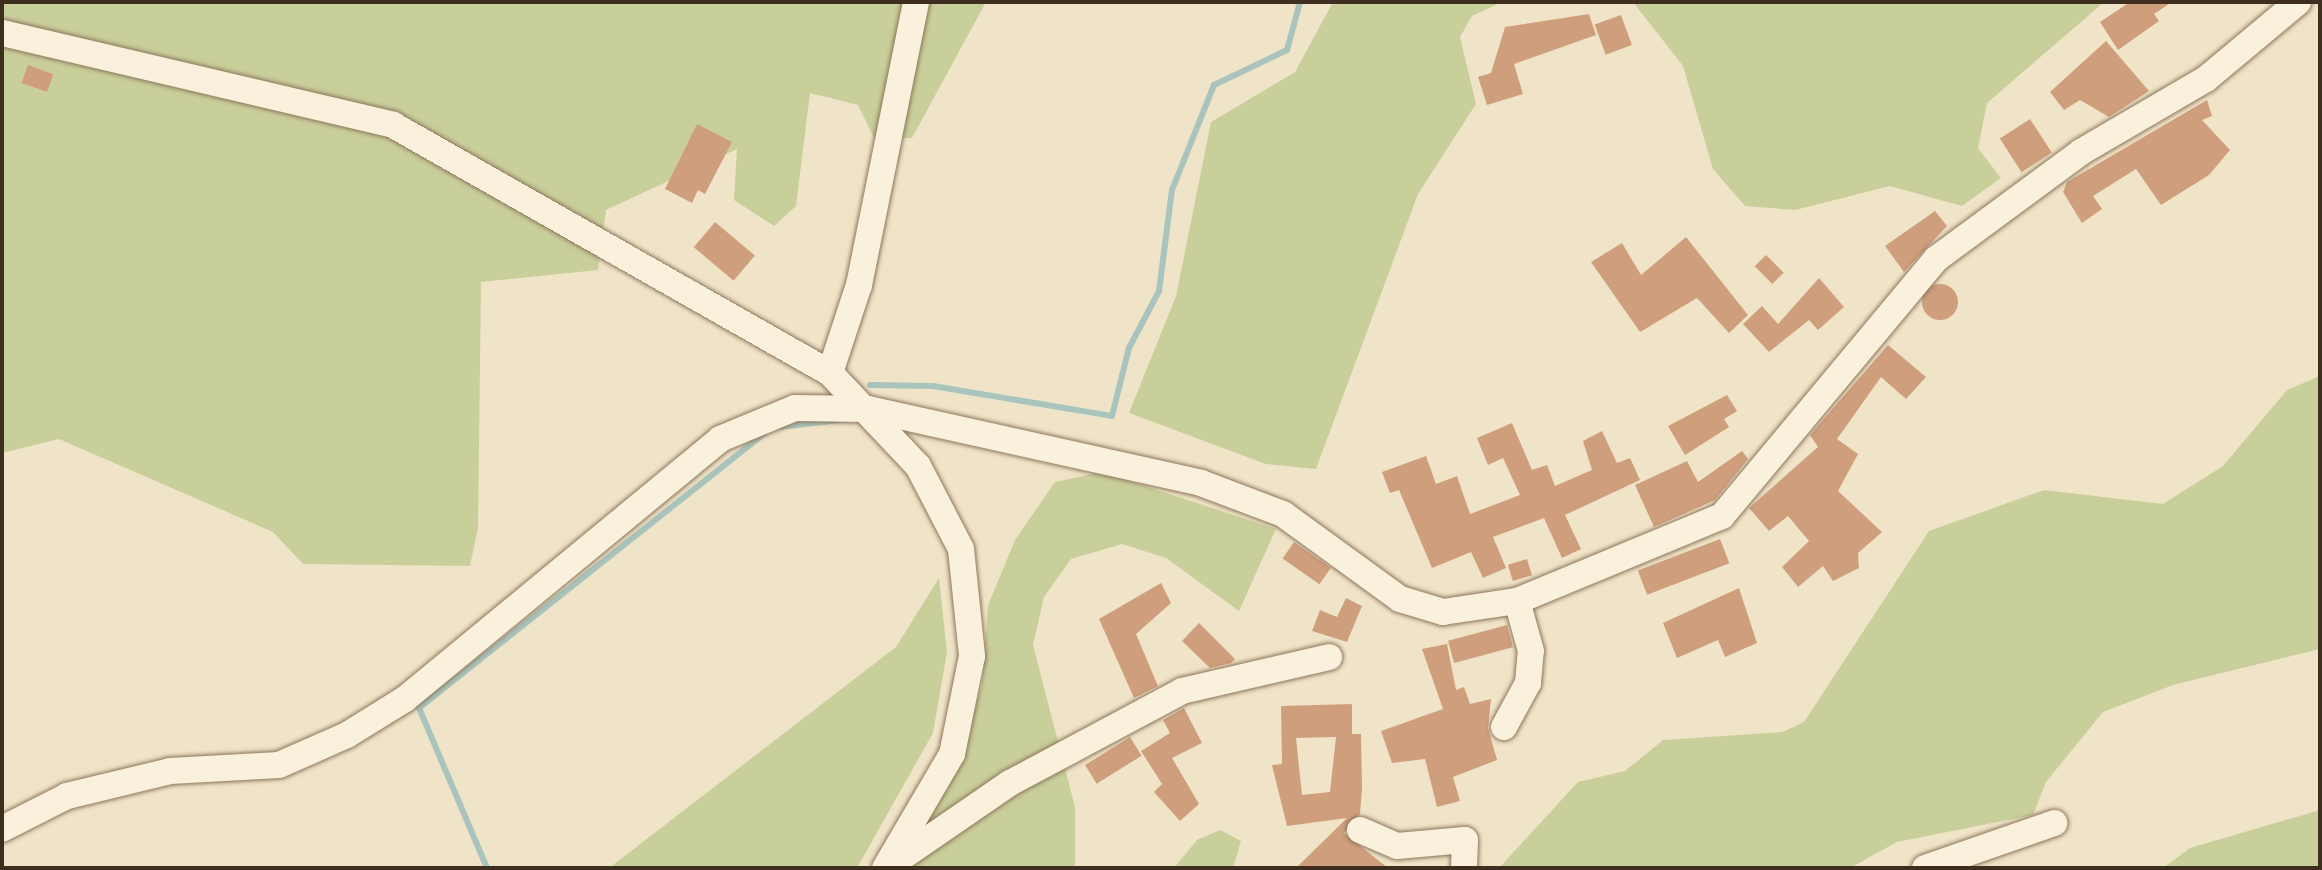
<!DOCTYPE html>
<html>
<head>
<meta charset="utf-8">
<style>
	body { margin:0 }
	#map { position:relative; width:2322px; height:870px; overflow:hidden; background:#f0e4c8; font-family:"Noto Serif",serif }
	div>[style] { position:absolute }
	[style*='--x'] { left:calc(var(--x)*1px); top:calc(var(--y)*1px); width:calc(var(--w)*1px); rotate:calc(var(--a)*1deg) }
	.green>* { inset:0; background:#c9cf9b }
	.stream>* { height:6px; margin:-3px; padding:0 3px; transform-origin:3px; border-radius:3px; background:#a9c4bc }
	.building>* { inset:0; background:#cf9f7d; transform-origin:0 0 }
	.round { border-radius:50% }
	.roads { filter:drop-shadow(0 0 2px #8d765c) drop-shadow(0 0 2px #8d765c) }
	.minor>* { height:26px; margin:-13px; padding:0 13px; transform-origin:13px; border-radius:13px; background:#faf1dc }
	span { translate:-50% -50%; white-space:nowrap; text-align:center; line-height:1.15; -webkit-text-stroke:7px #f7eed8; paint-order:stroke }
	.frame { position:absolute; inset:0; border:4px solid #3d2e20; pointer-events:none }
</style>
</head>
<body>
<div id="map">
	<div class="green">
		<div style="clip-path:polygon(2px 2px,986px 2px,912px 138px,874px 138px,858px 105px,810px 93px,796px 206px,774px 226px,734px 200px,737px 149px,606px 210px,598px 270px,481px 282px,478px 528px,470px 566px,303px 564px,273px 532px,59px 439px,2px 453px)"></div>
		<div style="clip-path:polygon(1333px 2px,1502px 2px,1472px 16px,1460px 37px,1476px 104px,1418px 194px,1316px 469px,1266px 464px,1129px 413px,1176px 296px,1211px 122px,1295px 72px)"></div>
		<div style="clip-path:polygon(1633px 2px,2104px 2px,1987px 103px,1978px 148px,2001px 178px,1962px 206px,1890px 186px,1795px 210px,1745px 206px,1713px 169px,1683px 66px)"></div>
		<div style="clip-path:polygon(2320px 376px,2320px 649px,2173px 685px,2103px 712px,2046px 782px,2033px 815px,1897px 842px,1850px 868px,1499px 868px,1578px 782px,1625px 771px,1663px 740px,1783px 732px,1804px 722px,1929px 531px,2044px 490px,2163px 504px,2223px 466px,2287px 390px)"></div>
		<div style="clip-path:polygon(1102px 472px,1276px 529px,1239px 611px,1166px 558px,1122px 544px,1071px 559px,1044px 597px,1033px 645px,1075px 807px,1075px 868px,909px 868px,982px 687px,988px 605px,1015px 540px,1055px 482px)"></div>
		<div style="clip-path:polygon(939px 578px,947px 652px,933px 733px,857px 868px,609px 868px,896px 647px)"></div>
		<div style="clip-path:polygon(2320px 810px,2320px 868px,2163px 868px,2190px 848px)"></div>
		<div style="clip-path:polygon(1220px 830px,1241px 841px,1233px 868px,1174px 868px,1197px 840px)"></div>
	</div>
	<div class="stream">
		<div style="--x:870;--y:385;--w:63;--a:0.9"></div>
		<div style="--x:933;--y:386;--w:181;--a:9.5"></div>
		<div style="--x:1112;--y:416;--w:70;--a:-76"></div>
		<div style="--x:1129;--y:348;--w:64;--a:-62.2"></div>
		<div style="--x:1159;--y:291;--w:102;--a:-82.7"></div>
		<div style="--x:1172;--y:190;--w:113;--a:-68.2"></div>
		<div style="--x:1214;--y:85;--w:81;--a:-25.6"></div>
		<div style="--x:1287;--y:50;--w:50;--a:-74.8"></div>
		<div style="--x:779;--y:427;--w:70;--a:-6.5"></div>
		<div style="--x:487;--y:868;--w:174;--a:-113"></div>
		<div style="--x:419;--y:708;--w:442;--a:-38.5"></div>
	</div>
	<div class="building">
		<div style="clip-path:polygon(2130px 2px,2172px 2px,2154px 14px,2159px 21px,2118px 50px,2100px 22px)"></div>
		<div style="clip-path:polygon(1589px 14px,1596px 35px,1514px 64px,1523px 94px,1487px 105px,1478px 77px,1491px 73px,1505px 27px)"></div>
		<div style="left:1621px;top:15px;width:32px;height:28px;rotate:70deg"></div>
		<div style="clip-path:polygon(2106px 41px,2149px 91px,2109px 117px,2080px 100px,2064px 110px,2050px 92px)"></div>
		<div style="left:28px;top:65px;width:27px;height:19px;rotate:20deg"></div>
		<div style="clip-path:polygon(2207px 100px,2212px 116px,2202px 120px,2230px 150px,2209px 175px,2161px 205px,2136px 169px,2093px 196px,2102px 209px,2082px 223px,2063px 192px,2067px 182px)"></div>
		<div style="left:2030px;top:119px;width:40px;height:36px;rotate:57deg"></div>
		<div style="clip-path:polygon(697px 124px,732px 142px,705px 194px,698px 190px,692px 203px,665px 189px)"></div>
		<div style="clip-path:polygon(1935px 211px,1947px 226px,1904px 272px,1885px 246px)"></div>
		<div style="left:715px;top:222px;width:52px;height:33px;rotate:40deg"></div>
		<div style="clip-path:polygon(1686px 237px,1748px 315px,1729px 333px,1697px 298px,1640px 332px,1591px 262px,1622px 243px,1641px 275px)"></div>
		<div style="left:1766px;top:255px;width:25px;height:16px;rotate:45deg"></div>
		<div style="clip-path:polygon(1819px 278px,1844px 307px,1818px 330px,1809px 320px,1769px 352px,1743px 324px,1762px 306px,1778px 324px)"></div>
		<div class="round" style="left:1922px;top:284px;width:36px;height:36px"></div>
		<div style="clip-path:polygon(1888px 345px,1926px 377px,1906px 399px,1881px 377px,1837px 439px,1858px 454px,1838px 491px,1882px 532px,1858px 553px,1859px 568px,1833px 581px,1823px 566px,1798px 587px,1782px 567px,1809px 541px,1788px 516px,1769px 531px,1749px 508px,1818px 447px,1810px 435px)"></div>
		<div style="clip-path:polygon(1727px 395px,1737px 411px,1724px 419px,1729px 427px,1685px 455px,1668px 426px)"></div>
		<div style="clip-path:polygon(1512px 423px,1532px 470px,1547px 465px,1555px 486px,1592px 470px,1583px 441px,1602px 431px,1617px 463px,1630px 458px,1640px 480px,1565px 515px,1581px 549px,1562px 558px,1544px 518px,1493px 537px,1506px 568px,1483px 578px,1471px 552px,1432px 568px,1399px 490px,1390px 493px,1382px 472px,1426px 456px,1436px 484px,1457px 476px,1470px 514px,1520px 495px,1503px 458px,1488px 465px,1477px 438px)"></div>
		<div style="clip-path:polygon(1742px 451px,1748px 459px,1715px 500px,1654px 527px,1635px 485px,1687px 461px,1698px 482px)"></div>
		<div style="left:1720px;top:539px;width:26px;height:88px;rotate:69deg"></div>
		<div style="left:1294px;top:542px;width:45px;height:20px;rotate:35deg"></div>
		<div style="left:1527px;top:559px;width:17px;height:20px;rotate:73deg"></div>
		<div style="clip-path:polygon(1161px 583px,1171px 603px,1136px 634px,1158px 686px,1134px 698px,1099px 619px)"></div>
		<div style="clip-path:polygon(1739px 588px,1757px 643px,1725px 657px,1718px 640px,1677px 658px,1663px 623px)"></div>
		<div style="clip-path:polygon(1346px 598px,1362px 606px,1347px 642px,1312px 631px,1320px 610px,1337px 617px)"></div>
		<div style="clip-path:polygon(1199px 623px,1235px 659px,1231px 663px,1210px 668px,1182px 641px)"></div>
		<div style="left:1507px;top:625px;width:23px;height:61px;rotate:75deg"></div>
		<div style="clip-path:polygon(1447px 644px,1456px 690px,1464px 687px,1470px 704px,1491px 699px,1488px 728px,1497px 760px,1453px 777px,1460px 801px,1437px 807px,1425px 759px,1392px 763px,1381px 731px,1443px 709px,1422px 649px)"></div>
		<div style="clip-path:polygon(evenodd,1352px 704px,1352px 734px,1361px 734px,1362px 789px,1360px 814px,1344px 833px,1388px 868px,1296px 868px,1347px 818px,1287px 826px,1272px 765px,1282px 764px,1281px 706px,1352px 704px,1336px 737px,1330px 792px,1302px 795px,1296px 738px,1336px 737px)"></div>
		<div style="clip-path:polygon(1184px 708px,1202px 743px,1172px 758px,1199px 804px,1180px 821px,1154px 792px,1162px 784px,1141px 751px,1170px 733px,1163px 720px)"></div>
		<div style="left:1130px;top:737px;width:22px;height:53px;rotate:58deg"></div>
	</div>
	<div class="roads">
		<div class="minor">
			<div style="--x:2;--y:33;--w:402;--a:13.2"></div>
			<div style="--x:393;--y:125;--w:502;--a:29.58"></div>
			<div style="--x:830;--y:373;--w:128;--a:46.6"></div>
			<div style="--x:918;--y:466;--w:93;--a:62.6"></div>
			<div style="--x:961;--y:549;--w:108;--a:84.1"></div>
			<div style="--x:972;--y:656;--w:100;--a:101.5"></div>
			<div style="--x:952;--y:754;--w:132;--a:120.4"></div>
			<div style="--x:830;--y:373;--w:93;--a:-71.8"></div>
			<div style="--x:859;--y:285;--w:289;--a:-78.6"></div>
			<div style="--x:1504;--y:727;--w:50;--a:-61.4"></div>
			<div style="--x:1528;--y:683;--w:32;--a:-85"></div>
			<div style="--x:1531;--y:651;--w:52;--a:-105.6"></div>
			<div style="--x:2;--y:829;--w:73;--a:-26.9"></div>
			<div style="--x:67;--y:796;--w:106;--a:-13.6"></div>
			<div style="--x:170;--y:771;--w:109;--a:-3.2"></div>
			<div style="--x:279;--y:765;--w:74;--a:-23.8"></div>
			<div style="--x:347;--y:735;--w:68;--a:-31.8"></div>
			<div style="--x:405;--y:699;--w:408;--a:-39.5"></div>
			<div style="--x:720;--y:439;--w:81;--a:-22.5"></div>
			<div style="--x:795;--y:408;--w:73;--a:0.8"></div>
			<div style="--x:868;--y:409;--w:341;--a:12.5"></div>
			<div style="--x:1201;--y:483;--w:88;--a:20.7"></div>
			<div style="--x:1283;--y:514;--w:145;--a:36"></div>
			<div style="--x:1400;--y:599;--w:45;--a:16.8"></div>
			<div style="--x:1443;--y:612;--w:75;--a:-8.5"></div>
			<div style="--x:1517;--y:601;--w:222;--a:-22.5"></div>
			<div style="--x:1722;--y:516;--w:334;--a:-50.2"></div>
			<div style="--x:1936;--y:259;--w:180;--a:-36.4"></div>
			<div style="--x:2081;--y:152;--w:145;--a:-30.3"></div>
			<div style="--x:2206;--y:79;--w:120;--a:-39.9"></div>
			<div style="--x:1360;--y:830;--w:40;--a:23.4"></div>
			<div style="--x:1397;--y:846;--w:68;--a:-5"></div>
			<div style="--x:1465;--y:840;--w:28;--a:92"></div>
			<div style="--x:892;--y:864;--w:143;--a:-34.5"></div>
			<div style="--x:1010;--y:783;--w:195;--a:-28.1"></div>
			<div style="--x:1182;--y:691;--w:151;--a:-13"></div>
			<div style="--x:1925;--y:868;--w:137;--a:-19.2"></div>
		</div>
	</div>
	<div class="frame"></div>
</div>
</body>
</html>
